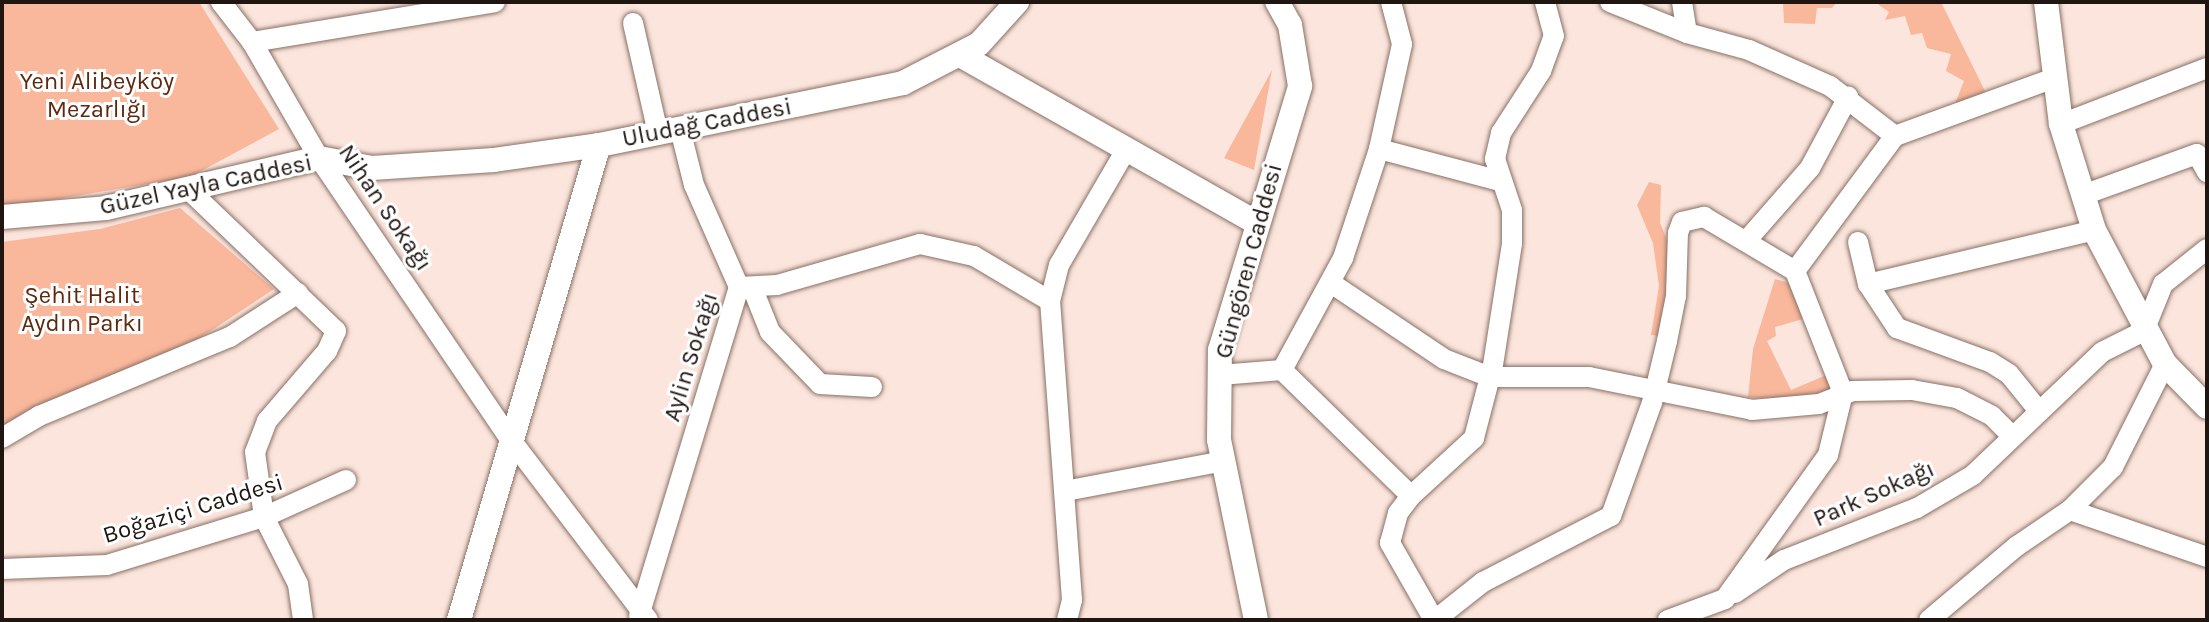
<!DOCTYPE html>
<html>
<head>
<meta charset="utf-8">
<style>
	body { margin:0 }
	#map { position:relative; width:2209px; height:622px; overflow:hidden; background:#fbe5dc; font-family:Karla,sans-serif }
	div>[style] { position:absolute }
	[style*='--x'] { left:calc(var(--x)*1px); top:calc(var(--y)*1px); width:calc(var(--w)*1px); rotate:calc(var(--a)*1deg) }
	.green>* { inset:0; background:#f9b79b }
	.roads { filter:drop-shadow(0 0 2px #897066) drop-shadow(0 0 2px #897066) }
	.minor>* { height:20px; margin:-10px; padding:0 10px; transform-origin:10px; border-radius:10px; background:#fff }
	.major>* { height:24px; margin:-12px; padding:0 12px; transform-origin:12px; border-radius:12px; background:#fff }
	span { translate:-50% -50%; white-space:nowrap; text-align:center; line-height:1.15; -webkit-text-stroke:6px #fff; paint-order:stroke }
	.park-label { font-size:24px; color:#5e290f }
	.street-label { font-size:24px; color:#1f1612 }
	.frame { position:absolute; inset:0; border:4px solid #1f1612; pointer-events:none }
</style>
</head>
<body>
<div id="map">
	<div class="green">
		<div style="clip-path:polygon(2px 2px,199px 2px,279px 129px,190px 177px,2px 208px)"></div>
		<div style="clip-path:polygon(1783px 2px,1837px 2px,1832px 8px,1817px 8px,1815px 24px,1784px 23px)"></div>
		<div style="clip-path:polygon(1875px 2px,1941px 2px,1987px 95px,1954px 106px,1964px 81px,1946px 71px,1951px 54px,1927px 48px,1922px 33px,1911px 35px,1905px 16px,1885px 20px,1889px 12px)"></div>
		<div style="clip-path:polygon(1272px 70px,1254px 170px,1224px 158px)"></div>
		<div style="clip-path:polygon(1649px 182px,1661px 185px,1660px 223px,1671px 249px,1663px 336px,1651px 335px,1659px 286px,1653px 243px,1637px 205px)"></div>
		<div style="clip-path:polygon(180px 208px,274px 289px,185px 348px,2px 426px,2px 242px,100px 229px)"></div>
		<div style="clip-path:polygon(1775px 279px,1789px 283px,1803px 319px,1775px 327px,1776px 336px,1767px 341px,1791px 390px,1829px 374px,1835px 392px,1775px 400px,1748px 397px,1753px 349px)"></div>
	</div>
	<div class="roads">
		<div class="minor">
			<div style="--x:221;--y:2;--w:51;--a:52.2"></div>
			<div style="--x:252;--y:42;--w:134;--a:60"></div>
			<div style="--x:319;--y:158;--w:341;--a:55.8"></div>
			<div style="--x:511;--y:440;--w:226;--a:52.7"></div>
			<div style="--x:1610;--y:2;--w:83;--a:21.9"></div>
			<div style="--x:1687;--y:33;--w:64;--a:15.3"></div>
			<div style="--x:1749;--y:50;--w:89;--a:24"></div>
			<div style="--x:1830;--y:86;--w:82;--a:37.6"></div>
			<div style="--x:1682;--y:2;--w:31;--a:81"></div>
			<div style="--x:633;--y:23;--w:113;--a:77.2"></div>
			<div style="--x:252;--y:42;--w:246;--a:-9.3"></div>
			<div style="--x:2061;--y:124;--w:156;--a:-21"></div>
			<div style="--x:680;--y:129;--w:58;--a:76"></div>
			<div style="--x:694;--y:185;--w:111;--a:66.2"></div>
			<div style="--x:1379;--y:149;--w:125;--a:14.8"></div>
			<div style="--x:188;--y:189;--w:205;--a:43.8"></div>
			<div style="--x:336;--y:331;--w:22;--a:114"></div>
			<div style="--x:327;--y:351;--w:92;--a:130.6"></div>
			<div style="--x:267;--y:421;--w:33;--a:111"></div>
			<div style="--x:255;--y:452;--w:66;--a:82.1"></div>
			<div style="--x:264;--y:517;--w:75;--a:63.1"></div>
			<div style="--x:298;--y:584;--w:36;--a:82"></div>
			<div style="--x:2083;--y:195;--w:121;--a:-19.8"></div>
			<div style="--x:2197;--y:154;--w:21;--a:61"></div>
			<div style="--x:1747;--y:240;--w:96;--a:-48.8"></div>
			<div style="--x:1810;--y:168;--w:81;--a:-61.8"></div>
			<div style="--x:1858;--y:242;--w:43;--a:76.6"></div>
			<div style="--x:1868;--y:284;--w:53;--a:56.6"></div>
			<div style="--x:1897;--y:328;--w:99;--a:20.1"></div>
			<div style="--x:1990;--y:362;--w:22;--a:32"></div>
			<div style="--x:2009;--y:374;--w:48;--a:51"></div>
			<div style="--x:1795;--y:271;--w:168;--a:-53.5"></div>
			<div style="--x:1895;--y:136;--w:169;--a:-20"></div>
			<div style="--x:1331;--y:283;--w:136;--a:33.9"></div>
			<div style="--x:1444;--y:359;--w:49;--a:21.4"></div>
			<div style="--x:1490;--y:377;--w:99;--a:0"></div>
			<div style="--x:1589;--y:377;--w:166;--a:11.4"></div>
			<div style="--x:1752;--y:410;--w:67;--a:-5.1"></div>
			<div style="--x:1819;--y:404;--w:36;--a:-21"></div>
			<div style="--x:1853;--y:391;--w:59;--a:-1"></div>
			<div style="--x:1912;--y:390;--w:46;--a:10.1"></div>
			<div style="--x:1957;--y:398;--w:39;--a:27"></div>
			<div style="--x:1992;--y:416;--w:28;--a:45"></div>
			<div style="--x:1868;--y:284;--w:232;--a:-13.4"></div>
			<div style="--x:739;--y:287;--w:38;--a:-3"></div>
			<div style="--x:777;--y:285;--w:149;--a:-16"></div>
			<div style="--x:920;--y:244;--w:55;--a:12.5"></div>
			<div style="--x:974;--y:256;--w:88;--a:30.6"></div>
			<div style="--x:752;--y:287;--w:48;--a:68.2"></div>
			<div style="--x:770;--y:332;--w:72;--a:46.1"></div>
			<div style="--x:820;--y:384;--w:52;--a:3.3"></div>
			<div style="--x:1282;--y:370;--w:128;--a:-61.4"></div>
			<div style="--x:1343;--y:258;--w:115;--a:-71.7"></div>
			<div style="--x:1379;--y:149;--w:107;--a:-77.6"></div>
			<div style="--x:1402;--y:44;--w:43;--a:-104.7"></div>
			<div style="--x:1220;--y:375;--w:62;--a:-4.6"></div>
			<div style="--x:1282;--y:370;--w:180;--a:44.3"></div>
			<div style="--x:2;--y:438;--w:43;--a:-30.7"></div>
			<div style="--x:39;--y:416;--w:207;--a:-22.5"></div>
			<div style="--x:230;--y:337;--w:81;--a:-32.9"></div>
			<div style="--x:1065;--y:491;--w:162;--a:-10.7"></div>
			<div style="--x:2070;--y:510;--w:61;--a:-45"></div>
			<div style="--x:2113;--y:467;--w:115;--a:-63.2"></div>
			<div style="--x:2;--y:569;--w:105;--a:-2.2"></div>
			<div style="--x:107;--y:565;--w:164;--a:-17"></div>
			<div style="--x:264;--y:517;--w:90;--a:-24.3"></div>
			<div style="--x:1735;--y:593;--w:59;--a:-34"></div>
			<div style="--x:1784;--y:560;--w:143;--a:-21.4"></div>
			<div style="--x:1917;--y:508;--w:65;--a:-30.5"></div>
			<div style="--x:1973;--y:475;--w:178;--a:-43.6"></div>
			<div style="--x:2102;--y:352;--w:47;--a:-26.6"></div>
			<div style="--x:2144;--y:331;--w:51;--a:-68"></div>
			<div style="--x:2163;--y:284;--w:56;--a:-38.5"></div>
			<div style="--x:639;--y:616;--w:344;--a:-73.1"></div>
			<div style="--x:1067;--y:620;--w:21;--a:-76"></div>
			<div style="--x:1072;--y:600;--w:300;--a:-94.2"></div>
			<div style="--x:1050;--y:301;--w:37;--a:-76"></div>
			<div style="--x:1059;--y:265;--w:133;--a:-59.8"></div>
			<div style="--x:1434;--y:620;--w:89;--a:-119.7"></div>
			<div style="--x:1390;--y:543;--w:31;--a:-75"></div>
			<div style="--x:1398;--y:513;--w:21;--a:-53"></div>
			<div style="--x:1411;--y:496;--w:86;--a:-42.6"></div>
			<div style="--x:1474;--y:438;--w:75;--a:-75.4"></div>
			<div style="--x:1493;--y:365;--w:123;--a:-81.1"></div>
			<div style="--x:1512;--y:243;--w:33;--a:-90"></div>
			<div style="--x:1512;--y:210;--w:54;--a:-108.4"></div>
			<div style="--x:1495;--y:159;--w:27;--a:-77"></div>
			<div style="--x:1501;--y:133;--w:74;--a:-57.2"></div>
			<div style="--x:1541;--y:71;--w:37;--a:-70"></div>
			<div style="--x:1554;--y:36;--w:35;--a:-105"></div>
			<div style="--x:1435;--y:620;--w:61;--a:-38.4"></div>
			<div style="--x:1483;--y:582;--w:144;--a:-27.3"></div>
			<div style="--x:1611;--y:516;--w:120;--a:-70.1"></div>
			<div style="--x:1652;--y:403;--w:64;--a:-76.4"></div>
			<div style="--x:1667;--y:341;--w:46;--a:-78.7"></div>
			<div style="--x:1676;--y:296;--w:63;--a:-88.2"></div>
			<div style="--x:1678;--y:233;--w:12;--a:-70"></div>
			<div style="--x:1682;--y:222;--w:23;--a:-13"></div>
			<div style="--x:1704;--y:217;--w:106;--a:30.7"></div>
			<div style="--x:1795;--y:271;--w:131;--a:68.5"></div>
			<div style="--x:1843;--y:393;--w:64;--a:103.6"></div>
			<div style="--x:1828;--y:455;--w:177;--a:125.6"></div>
			<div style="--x:1725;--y:599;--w:61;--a:159.8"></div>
			<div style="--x:1929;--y:620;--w:115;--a:-40.1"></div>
			<div style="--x:2017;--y:546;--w:64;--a:-34.2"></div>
			<div style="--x:2070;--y:510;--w:145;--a:18.9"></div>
		</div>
		<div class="major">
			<div style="--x:2046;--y:2;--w:123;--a:83"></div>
			<div style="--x:2061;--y:124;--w:111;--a:72.7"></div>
			<div style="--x:2094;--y:230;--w:152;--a:62.1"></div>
			<div style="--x:2165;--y:364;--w:60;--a:45.7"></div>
			<div style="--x:960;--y:55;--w:341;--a:29.5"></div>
			<div style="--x:2;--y:217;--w:104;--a:-4.9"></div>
			<div style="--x:106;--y:208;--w:219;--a:-13.2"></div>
			<div style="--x:319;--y:158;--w:54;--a:10.7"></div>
			<div style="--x:372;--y:168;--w:122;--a:-3.8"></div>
			<div style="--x:494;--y:160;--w:106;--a:-8.1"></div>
			<div style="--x:599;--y:145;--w:310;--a:-11.5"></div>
			<div style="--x:903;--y:83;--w:85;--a:-27.2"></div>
			<div style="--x:979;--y:44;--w:57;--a:-47.9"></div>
			<div style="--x:459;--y:620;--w:495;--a:-73.6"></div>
			<div style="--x:1256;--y:620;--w:184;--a:-101.6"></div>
			<div style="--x:1219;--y:440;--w:90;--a:-89.4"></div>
			<div style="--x:1220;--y:350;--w:276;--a:-73.1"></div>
			<div style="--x:1300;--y:86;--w:62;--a:-99.3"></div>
			<div style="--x:1290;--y:25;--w:26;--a:-119"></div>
		</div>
	</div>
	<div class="park-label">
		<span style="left:97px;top:96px">Yeni Alibeyköy<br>Mezarlığı</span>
		<span style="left:82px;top:310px">Şehit Halit<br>Aydın Parkı</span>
	</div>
	<div class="street-label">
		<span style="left:707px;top:123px;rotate:-11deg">Uludağ Caddesi</span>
		<span style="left:206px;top:185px;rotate:-12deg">Güzel Yayla Caddesi</span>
		<span style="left:385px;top:208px;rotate:56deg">Nihan Sokağı</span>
		<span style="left:1249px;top:261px;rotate:-75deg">Güngören Caddesi</span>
		<span style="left:691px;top:357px;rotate:-73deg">Aylin Sokağı</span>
		<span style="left:1874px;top:494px;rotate:-24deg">Park Sokağı</span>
		<span style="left:193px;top:509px;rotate:-17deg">Boğaziçi Caddesi</span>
	</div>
	<div class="frame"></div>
</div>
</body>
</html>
